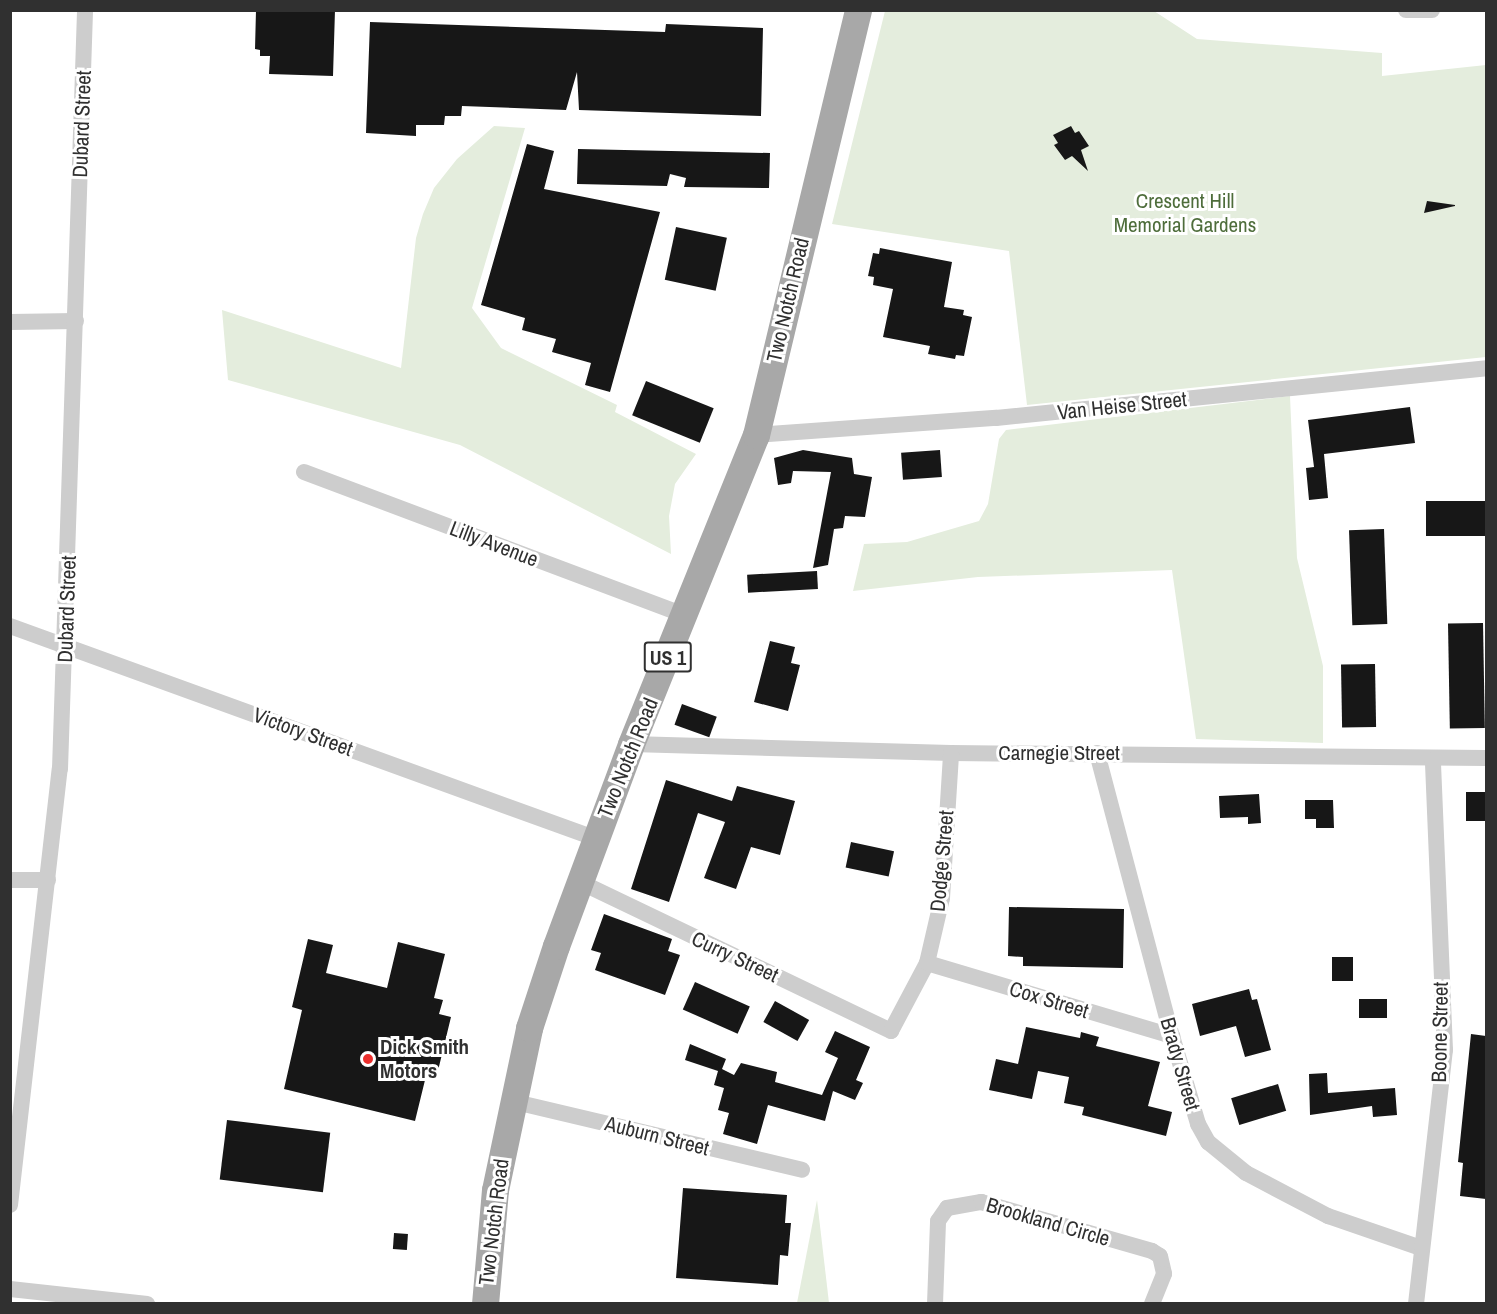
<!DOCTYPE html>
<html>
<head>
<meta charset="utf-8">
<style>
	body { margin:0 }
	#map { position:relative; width:1497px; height:1314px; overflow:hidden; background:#fff; font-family:"Archivo Narrow",sans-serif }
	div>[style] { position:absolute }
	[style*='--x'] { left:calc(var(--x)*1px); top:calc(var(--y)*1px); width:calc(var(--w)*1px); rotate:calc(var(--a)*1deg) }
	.green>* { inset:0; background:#e4eddd }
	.building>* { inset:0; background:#171717; transform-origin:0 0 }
	.street>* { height:16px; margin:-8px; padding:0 8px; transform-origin:8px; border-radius:8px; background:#cdcdcd }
	.primary>* { height:27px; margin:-13.5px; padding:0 13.5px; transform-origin:13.5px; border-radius:13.5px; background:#a8a8a8 }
	.dots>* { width:16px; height:16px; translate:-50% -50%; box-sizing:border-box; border:3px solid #fff; border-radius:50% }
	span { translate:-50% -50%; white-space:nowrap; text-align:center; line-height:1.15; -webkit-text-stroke:6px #fff; paint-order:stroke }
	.shield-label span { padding:2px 4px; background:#fff; border:2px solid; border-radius:4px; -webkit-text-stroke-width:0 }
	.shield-label { font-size:20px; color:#303030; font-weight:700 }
	.street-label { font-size:21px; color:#303030 }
	.park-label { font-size:21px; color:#4e6d3b }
	.poi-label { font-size:21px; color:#303030; font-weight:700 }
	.left { translate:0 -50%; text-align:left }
	.frame { position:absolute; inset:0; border:12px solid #303030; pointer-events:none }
</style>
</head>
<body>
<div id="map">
	<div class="green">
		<div style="clip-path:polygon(885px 11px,1154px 11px,1197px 39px,1382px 53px,1382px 76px,1486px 65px,1486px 357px,1027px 405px,1009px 251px,832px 224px)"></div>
		<div style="clip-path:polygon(494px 126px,525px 128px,472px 308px,501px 348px,617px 405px,615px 412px,696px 454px,675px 484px,669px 516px,671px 554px,460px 445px,228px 380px,222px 310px,401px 368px,416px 238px,423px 214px,434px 188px,457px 159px)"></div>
		<div style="clip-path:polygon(1290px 396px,1297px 558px,1323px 666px,1323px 743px,1196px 739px,1172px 570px,978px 577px,853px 591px,864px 544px,907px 542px,979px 521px,988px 504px,999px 439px,1006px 430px)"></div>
		<div style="clip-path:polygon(817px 1200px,829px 1303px,797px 1303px)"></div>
	</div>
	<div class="building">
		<div style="clip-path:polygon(256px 10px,335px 10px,333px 76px,269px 74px,270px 56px,260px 56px,260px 50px,255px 49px)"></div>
		<div style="clip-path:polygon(370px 22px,665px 32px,666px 24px,763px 28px,761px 116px,579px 110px,577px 72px,566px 110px,462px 106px,461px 116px,445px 116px,444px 125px,416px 125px,416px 136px,366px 133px)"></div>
		<div style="clip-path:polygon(1071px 126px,1075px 133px,1079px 131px,1089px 146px,1081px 150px,1088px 171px,1072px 156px,1065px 160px,1054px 145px,1058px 143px,1053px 135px)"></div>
		<div style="clip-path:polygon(527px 144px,554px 151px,544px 189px,660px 212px,610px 392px,585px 385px,591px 363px,552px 352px,556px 339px,522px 330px,525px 318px,481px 305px)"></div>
		<div style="clip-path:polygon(578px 149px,770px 153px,769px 188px,684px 187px,686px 178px,670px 174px,667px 186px,577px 184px)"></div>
		<div style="clip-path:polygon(1427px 201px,1455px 205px,1455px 206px,1424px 213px)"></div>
		<div style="left:676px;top:227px;width:52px;height:54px;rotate:12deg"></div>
		<div style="clip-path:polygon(880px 248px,952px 262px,944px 307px,964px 310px,963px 315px,972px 317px,964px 356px,956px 355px,955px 359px,928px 354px,930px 346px,883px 337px,893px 289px,873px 285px,874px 277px,868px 276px,873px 253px,879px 254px)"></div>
		<div style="left:646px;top:381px;width:73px;height:37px;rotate:22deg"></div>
		<div style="clip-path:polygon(1410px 407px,1415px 443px,1324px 454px,1328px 498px,1309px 500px,1306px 468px,1314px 467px,1308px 420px)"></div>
		<div style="clip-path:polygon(803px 450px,852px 458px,854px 474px,872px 477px,865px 517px,845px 516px,843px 528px,834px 529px,828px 565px,813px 568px,831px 472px,793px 471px,791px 483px,778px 485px,774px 458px)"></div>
		<div style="left:940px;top:450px;width:27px;height:39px;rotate:86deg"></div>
		<div style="left:1486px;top:501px;width:35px;height:60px;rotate:90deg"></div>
		<div style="left:1384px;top:529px;width:95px;height:35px;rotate:88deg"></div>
		<div style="left:817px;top:571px;width:18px;height:70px;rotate:87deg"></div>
		<div style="left:1483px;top:623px;width:105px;height:35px;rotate:89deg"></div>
		<div style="clip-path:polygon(770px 641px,795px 647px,791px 663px,800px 665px,788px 711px,754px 702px)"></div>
		<div style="left:1375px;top:664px;width:63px;height:34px;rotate:89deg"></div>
		<div style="left:682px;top:704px;width:37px;height:22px;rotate:20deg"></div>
		<div style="clip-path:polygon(666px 780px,732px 801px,737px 786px,795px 801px,780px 855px,751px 847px,736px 889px,704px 878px,725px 822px,698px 813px,669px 902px,631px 889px)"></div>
		<div style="left:1466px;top:792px;width:20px;height:29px"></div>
		<div style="clip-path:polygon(1259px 794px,1261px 823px,1248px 824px,1248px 817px,1220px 818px,1219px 796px)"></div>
		<div style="clip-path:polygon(1305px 800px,1333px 800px,1334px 828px,1316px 828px,1316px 819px,1305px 819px)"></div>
		<div style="left:851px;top:842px;width:44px;height:26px;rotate:12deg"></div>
		<div style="clip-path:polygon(1009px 907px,1124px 909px,1123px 968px,1023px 966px,1023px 957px,1008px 956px)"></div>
		<div style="clip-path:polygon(604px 914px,672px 939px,668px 951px,680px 955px,665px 995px,595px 970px,601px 953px,591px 950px)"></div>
		<div style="clip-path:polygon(308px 939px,333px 945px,326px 973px,387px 988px,398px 942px,445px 954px,434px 998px,443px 1000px,439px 1014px,451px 1017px,436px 1079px,426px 1076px,415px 1121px,284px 1089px,302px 1010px,292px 1007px)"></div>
		<div style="left:1332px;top:957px;width:21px;height:24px"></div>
		<div style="left:695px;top:982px;width:60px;height:30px;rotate:24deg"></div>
		<div style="clip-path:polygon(1249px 989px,1252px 1000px,1257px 999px,1271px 1050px,1245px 1057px,1236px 1026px,1200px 1036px,1192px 1004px)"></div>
		<div style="left:1359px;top:999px;width:28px;height:19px"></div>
		<div style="left:775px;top:1001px;width:39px;height:24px;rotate:29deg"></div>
		<div style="clip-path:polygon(1026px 1027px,1080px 1038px,1081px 1032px,1099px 1037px,1096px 1046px,1160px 1062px,1148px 1106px,1172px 1112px,1166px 1136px,1082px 1115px,1084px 1107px,1064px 1103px,1069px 1077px,1038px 1071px,1032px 1099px,989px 1090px,996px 1059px,1018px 1064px)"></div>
		<div style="clip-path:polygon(835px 1031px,870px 1047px,856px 1080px,863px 1083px,855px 1100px,833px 1091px,825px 1121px,768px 1105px,757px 1144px,723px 1134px,729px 1113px,718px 1110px,724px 1088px,714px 1085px,718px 1071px,685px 1060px,690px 1044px,726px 1059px,722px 1069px,734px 1075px,741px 1063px,777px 1072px,775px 1082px,822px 1095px,838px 1058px,825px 1052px)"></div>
		<div style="clip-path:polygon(1471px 1034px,1486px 1036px,1486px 1199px,1460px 1196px,1463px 1163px,1458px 1162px)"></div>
		<div style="clip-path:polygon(1327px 1073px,1328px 1093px,1395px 1088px,1397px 1115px,1373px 1117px,1372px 1106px,1310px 1115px,1309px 1074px)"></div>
		<div style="left:1278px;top:1084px;width:28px;height:49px;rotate:73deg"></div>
		<div style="left:227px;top:1120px;width:104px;height:60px;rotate:7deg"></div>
		<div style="clip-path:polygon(683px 1188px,787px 1195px,785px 1223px,791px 1223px,788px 1256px,780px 1255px,778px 1285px,676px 1278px)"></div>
		<div style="left:394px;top:1233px;width:14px;height:16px;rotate:4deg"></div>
	</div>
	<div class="street">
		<div style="--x:1406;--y:10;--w:26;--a:0"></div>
		<div style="--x:10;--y:322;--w:66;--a:-0.9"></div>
		<div style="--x:756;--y:435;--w:241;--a:-4.1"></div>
		<div style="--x:996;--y:418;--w:493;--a:-5.8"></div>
		<div style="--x:304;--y:472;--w:407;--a:20.6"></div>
		<div style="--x:10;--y:626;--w:624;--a:19.94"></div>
		<div style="--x:631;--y:744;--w:320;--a:1.6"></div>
		<div style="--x:951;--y:753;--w:535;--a:0.54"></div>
		<div style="--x:1097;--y:753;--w:293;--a:75.2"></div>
		<div style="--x:1172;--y:1036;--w:92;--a:73.5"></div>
		<div style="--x:1198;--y:1124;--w:21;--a:61"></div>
		<div style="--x:1208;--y:1142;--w:49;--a:39.2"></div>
		<div style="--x:1246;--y:1173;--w:93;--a:27.7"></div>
		<div style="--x:1328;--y:1216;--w:98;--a:19"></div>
		<div style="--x:10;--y:880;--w:38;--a:0"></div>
		<div style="--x:580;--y:882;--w:345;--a:25.6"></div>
		<div style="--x:891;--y:1031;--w:77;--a:-62.1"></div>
		<div style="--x:927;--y:963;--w:67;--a:-77"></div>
		<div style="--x:942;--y:898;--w:145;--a:-86.4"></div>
		<div style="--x:927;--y:963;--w:256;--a:16.6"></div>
		<div style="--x:511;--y:1101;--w:299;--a:13.3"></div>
		<div style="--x:10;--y:1205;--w:439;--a:-83.5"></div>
		<div style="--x:60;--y:769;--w:759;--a:-88.11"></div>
		<div style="--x:10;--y:1289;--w:138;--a:6.2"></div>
		<div style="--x:935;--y:1304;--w:83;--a:-87.9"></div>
		<div style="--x:938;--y:1221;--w:16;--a:-55"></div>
		<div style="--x:947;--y:1208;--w:35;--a:-10"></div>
		<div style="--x:981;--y:1202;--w:178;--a:16"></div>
		<div style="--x:1152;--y:1251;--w:9;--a:32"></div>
		<div style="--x:1160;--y:1256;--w:18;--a:77"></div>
		<div style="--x:1164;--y:1274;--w:32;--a:112"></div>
		<div style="--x:1416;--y:1304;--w:256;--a:-83.5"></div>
		<div style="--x:1445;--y:1050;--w:290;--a:-92.4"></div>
	</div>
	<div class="primary">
		<div style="--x:485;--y:1304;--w:114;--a:-85"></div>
		<div style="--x:495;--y:1190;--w:166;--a:-78.1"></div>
		<div style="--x:529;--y:1028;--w:86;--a:-71.8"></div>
		<div style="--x:556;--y:946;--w:215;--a:-69.6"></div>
		<div style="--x:631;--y:744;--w:333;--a:-68"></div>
		<div style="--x:756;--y:435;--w:437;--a:-76.5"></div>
	</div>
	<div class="dots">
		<div style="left:368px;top:1059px;background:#eb2f2d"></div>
	</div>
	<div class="shield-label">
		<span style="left:668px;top:657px">US 1</span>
	</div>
	<div class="street-label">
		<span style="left:82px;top:124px;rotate:-88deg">Dubard Street</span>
		<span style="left:788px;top:300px;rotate:-77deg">Two Notch Road</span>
		<span style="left:1122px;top:406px;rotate:-6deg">Van Heise Street</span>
		<span style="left:494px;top:544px;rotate:21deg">Lilly Avenue</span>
		<span style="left:67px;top:609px;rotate:-88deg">Dubard Street</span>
		<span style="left:303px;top:732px;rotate:20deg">Victory Street</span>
		<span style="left:1059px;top:753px">Carnegie Street</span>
		<span style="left:628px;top:758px;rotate:-68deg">Two Notch Road</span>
		<span style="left:942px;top:861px;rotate:-85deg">Dodge Street</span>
		<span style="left:735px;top:957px;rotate:25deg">Curry Street</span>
		<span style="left:1049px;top:1000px;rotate:17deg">Cox Street</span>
		<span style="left:1440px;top:1032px;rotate:-89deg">Boone Street</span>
		<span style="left:1180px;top:1064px;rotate:74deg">Brady Street</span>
		<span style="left:657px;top:1136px;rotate:14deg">Auburn Street</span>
		<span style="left:494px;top:1222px;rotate:-83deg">Two Notch Road</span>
		<span style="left:1048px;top:1222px;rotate:16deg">Brookland Circle</span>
	</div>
	<div class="park-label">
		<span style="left:1185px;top:213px">Crescent Hill<br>Memorial Gardens</span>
	</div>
	<div class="poi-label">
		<span class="left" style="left:380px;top:1059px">Dick Smith<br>Motors</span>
	</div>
	<div class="frame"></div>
</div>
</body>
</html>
